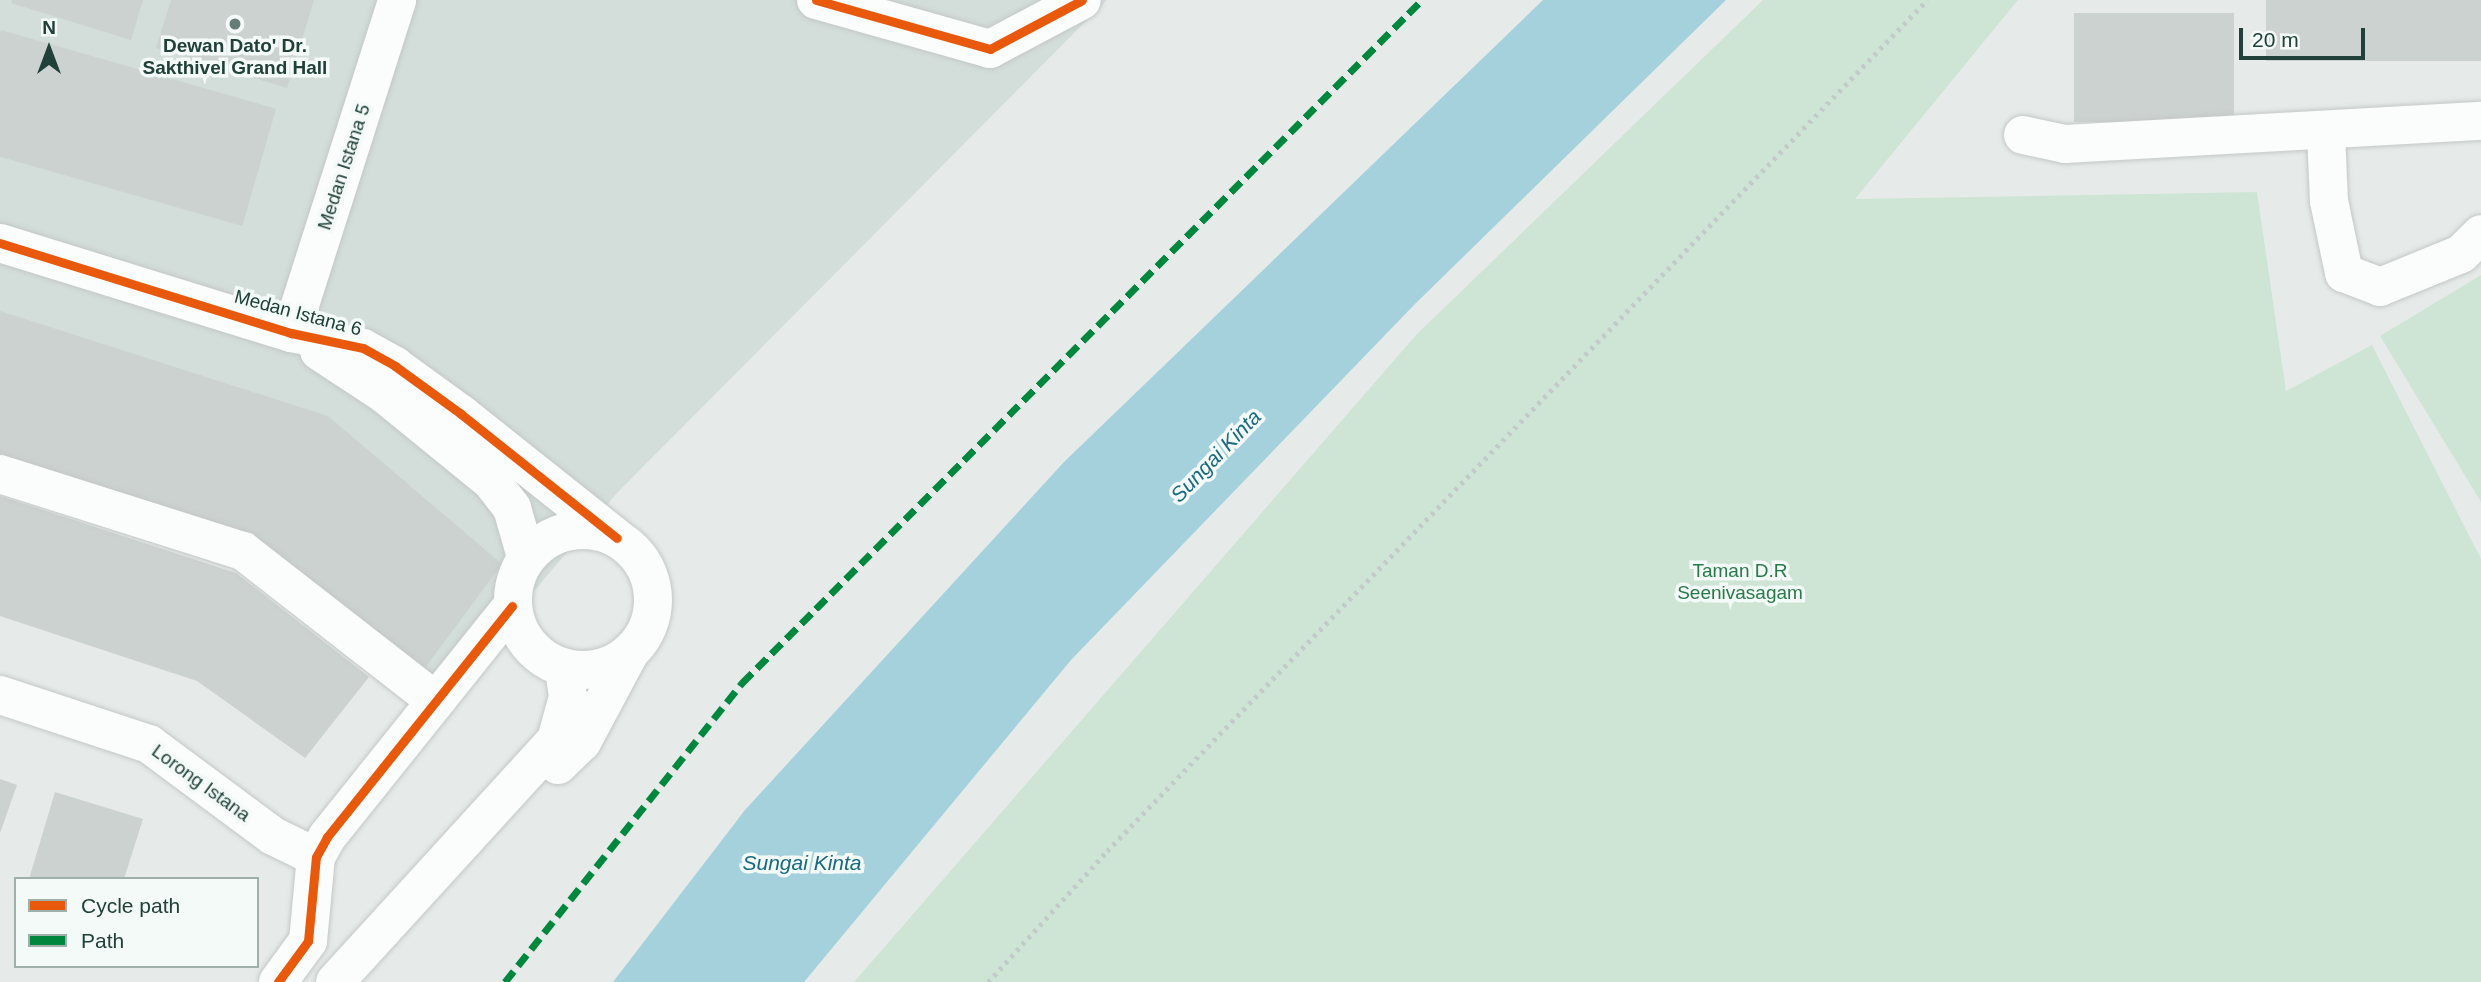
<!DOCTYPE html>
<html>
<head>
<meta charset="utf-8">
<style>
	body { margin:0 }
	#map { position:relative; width:2481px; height:982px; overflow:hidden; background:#e6ebe9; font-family:Arial,sans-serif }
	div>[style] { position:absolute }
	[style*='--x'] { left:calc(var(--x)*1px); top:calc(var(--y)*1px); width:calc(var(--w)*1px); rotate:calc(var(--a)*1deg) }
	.built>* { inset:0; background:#d3ddd9 }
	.green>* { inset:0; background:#cee5d6 }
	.water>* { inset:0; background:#a4d1dc }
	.building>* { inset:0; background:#ccd2d0; transform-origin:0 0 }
	.path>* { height:4.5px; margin-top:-2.25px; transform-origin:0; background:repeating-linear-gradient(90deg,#c2cbc9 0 3.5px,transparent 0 8.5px) }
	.roads { filter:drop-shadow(0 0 2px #c3c8c6) drop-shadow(0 0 2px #c3c8c6) }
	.minor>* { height:38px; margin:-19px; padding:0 19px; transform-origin:19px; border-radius:19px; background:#fbfcfc }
	.minor>.ring { margin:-19px; padding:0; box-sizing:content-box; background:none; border:38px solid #fbfcfc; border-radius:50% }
	.quiet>* { height:7px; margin-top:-3.5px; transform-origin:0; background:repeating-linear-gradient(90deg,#00873e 0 14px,transparent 0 21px) }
	.cycleway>* { height:9px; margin:-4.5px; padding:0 4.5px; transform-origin:4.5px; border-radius:4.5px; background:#e8590c }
	.dots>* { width:19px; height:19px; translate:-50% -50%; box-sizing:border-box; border:4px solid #f3faf7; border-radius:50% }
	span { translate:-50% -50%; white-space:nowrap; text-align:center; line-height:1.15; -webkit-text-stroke:7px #f3faf7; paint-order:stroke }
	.poi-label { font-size:19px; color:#214039; font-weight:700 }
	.street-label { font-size:19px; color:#214039 }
	.park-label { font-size:19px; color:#287a4b }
	.water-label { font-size:21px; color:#176a80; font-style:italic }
	.legend { position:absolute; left:14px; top:877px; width:245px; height:91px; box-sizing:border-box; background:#f3faf7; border:2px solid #9fb0ab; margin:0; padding:9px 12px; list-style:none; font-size:21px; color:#214039 }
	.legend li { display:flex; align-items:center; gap:14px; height:35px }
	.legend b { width:35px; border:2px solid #9fb0ab }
	.north { position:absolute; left:14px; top:14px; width:70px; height:70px; -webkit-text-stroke:5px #f3faf7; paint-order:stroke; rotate:0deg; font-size:19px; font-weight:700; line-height:28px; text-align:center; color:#214039 }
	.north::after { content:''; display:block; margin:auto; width:24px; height:32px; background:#214039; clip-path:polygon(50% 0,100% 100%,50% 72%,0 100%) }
	.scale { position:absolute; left:2239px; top:28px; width:126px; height:32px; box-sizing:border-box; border:4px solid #214039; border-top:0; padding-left:9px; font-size:21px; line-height:24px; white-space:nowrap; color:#214039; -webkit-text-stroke:5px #f3faf7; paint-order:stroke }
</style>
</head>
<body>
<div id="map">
	<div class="built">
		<div style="clip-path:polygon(0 0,1107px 0,617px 493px,438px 705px,246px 549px,0 463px)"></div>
	</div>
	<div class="green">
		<div style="clip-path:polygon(1763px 0,2018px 0,1855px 199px,2257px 192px,2286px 391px,2372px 345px,2481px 559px,2481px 982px,854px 982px,1416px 335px)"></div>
		<div style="clip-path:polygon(2481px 275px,2481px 502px,2380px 336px)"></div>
	</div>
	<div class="water">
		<div style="clip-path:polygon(1543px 0,1726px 0,1415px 304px,1071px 660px,804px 982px,613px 982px,745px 810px,1064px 462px)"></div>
	</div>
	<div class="building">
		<div style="clip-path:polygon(12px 0,143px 0,131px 40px,11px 3px)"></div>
		<div style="clip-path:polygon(171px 0,314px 0,287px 88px,156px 48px)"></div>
		<div style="left:2266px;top:0;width:215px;height:61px"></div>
		<div style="left:2074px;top:13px;width:160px;height:109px"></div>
		<div style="left:1px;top:30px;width:286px;height:122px;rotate:16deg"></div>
		<div style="clip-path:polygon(0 311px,328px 416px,502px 564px,422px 672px,250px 536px,0 456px)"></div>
		<div style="clip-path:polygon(0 496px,236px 573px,369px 677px,305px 758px,197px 681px,0 616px)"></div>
		<div style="clip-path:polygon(0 779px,17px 785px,0 833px)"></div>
		<div style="clip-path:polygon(55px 792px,143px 819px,124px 879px,29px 879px)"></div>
	</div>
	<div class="path">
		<div style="--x:988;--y:982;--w:177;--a:-47.7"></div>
		<div style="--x:1107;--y:851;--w:1182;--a:-46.06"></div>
	</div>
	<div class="roads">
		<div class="minor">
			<div style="--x:816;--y:0;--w:181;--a:15.7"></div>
			<div style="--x:990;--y:49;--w:104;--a:-28"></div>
			<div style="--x:2326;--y:133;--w:68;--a:87.5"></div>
			<div style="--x:2329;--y:201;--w:74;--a:78.2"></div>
			<div style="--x:2344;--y:273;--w:39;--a:21"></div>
			<div style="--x:2380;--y:287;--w:87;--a:-22.2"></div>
			<div style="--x:2461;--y:254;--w:28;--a:-45"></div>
			<div style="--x:2023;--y:135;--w:43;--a:12.1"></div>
			<div style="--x:2065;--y:144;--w:417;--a:-3.2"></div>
			<div style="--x:0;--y:243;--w:305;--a:17.2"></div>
			<div style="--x:291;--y:333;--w:74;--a:11.8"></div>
			<div style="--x:363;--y:348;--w:37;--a:29"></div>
			<div style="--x:395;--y:366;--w:82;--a:36"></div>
			<div style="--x:461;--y:414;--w:199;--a:38.5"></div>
			<div style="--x:291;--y:333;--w:349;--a:-72.3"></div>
			<div style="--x:319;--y:351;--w:77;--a:33.3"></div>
			<div style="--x:383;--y:393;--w:139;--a:39.2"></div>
			<div style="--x:491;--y:481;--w:34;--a:52"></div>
			<div style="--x:512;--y:508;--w:51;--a:74.1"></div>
			<div style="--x:0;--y:474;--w:255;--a:17.6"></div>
			<div style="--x:243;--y:551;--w:244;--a:37.9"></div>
			<div class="ring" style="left:513px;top:530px;width:102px;height:102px"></div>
			<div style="--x:0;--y:695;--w:157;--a:18.2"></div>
			<div style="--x:149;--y:744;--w:154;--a:36.6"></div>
			<div style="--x:273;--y:836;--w:48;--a:26"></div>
			<div style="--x:558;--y:765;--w:33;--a:-44"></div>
			<div style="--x:582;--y:742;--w:102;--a:-61.9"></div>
			<div style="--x:278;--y:982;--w:51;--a:-53.8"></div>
			<div style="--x:308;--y:941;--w:84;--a:-84.6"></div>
			<div style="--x:316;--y:857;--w:23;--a:-61"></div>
			<div style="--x:327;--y:837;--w:296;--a:-51.3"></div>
			<div style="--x:335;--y:982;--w:328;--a:-47.6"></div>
			<div style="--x:556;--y:740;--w:45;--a:-74.4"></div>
			<div style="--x:568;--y:697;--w:30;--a:-98"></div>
		</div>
	</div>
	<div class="quiet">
		<div style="--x:505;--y:982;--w:382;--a:-51.6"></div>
		<div style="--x:742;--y:683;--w:964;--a:-45.13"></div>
	</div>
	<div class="cycleway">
		<div style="--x:816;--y:0;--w:181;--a:15.7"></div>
		<div style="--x:990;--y:49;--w:104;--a:-28"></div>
		<div style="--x:0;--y:243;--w:305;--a:17.2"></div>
		<div style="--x:291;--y:333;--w:74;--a:11.8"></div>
		<div style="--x:363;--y:348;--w:37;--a:29"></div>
		<div style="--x:395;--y:366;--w:82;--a:36"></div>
		<div style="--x:461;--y:414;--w:199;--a:38.5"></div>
		<div style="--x:278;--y:982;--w:51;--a:-53.8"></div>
		<div style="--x:308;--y:941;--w:84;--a:-84.6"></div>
		<div style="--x:316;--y:857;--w:23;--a:-61"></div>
		<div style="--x:327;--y:837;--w:296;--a:-51.3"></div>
	</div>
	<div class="dots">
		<div style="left:235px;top:24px;background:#667c77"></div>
	</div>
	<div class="poi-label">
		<span style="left:235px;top:57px">Dewan Dato' Dr.<br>Sakthivel Grand Hall</span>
	</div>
	<div class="street-label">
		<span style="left:344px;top:167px;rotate:-72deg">Medan Istana 5</span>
		<span style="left:298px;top:313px;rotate:15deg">Medan Istana 6</span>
		<span style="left:201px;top:783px;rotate:36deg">Lorong Istana</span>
	</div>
	<div class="park-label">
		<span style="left:1740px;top:582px">Taman D.R<br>Seenivasagam</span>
	</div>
	<div class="water-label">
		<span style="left:1216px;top:456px;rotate:-46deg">Sungai Kinta</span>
		<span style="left:802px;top:863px">Sungai Kinta</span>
	</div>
	<ul class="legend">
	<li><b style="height:9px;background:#e8590c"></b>Cycle path</li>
	<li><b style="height:9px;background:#00873e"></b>Path</li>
	</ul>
	<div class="north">N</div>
	<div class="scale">20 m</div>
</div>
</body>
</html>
